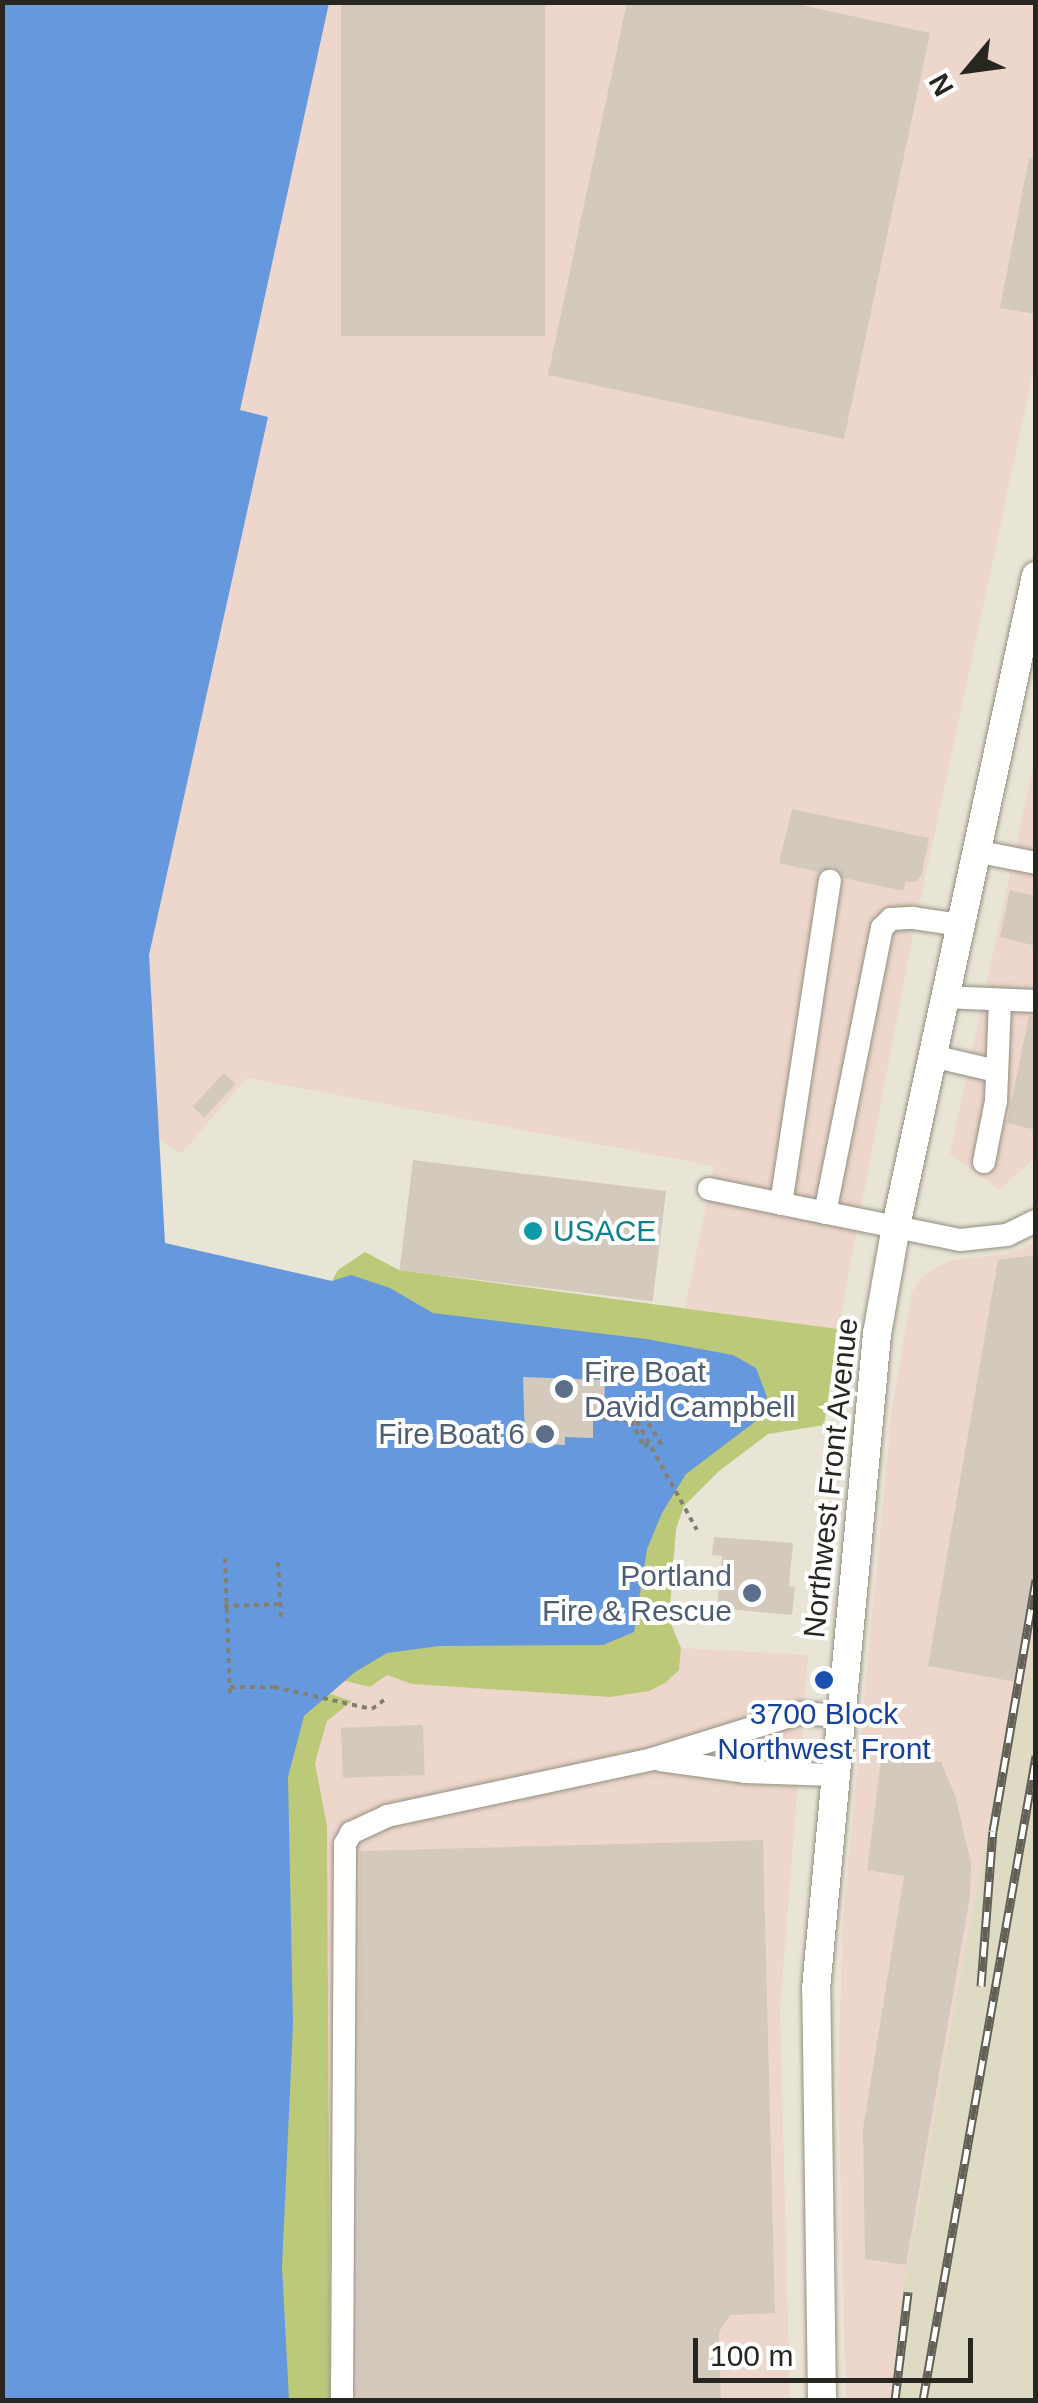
<!DOCTYPE html>
<html>
<head>
<meta charset="utf-8">
<style>
	body { margin:0 }
	#map { position:relative; width:1038px; height:2403px; overflow:hidden; background:#e9e5d6; font-family:Helvetica,sans-serif }
	div>[style] { position:absolute }
	[style*='--x'] { left:calc(var(--x)*1px); top:calc(var(--y)*1px); width:calc(var(--w)*1px); rotate:calc(var(--a)*1deg) }
	.industrial>* { inset:0; background:#edd6cb }
	.built>* { inset:0; background:#dedac3 }
	.green>* { inset:0; background:#bcc979 }
	.water>* { inset:0; background:#6598dd }
	.building>* { inset:0; background:#d3cabd; transform-origin:0 0 }
	.path>* { height:4px; margin-top:-2px; transform-origin:0; background:repeating-linear-gradient(90deg,#828075 0 5px,transparent 0 10px) }
	.roads { filter:drop-shadow(0 0 2px #928f81) drop-shadow(0 0 2px #928f81) }
	.minor>* { height:22px; margin:-11px; padding:0 11px; transform-origin:11px; border-radius:11px; background:#fff }
	.major>* { height:28px; margin:-14px; padding:0 14px; transform-origin:14px; border-radius:14px; background:#fff }
	.rail>* { height:9px; margin-top:-4.5px; transform-origin:0; background:repeating-linear-gradient(90deg,#fff 0 15px,#626057 0 30px); box-sizing:border-box; border-block:2px solid #626057 }
	.dots>* { width:28px; height:28px; translate:-50% -50%; box-sizing:border-box; border:5px solid #fff; border-radius:50% }
	span { translate:-50% -50%; white-space:nowrap; text-align:center; line-height:1.15; -webkit-text-stroke:8px #fff; paint-order:stroke }
	.culture-label { font-size:30px; color:#0d838f }
	.left { translate:0 -50%; text-align:left }
	.service-label { font-size:30px; color:#4e5e75 }
	.right { translate:-100% -50%; text-align:right }
	.street-label { font-size:30px; color:#272620 }
	.transit-label { font-size:30px; color:#164399 }
	.frame { position:absolute; inset:0; border:5px solid #272620; pointer-events:none }
	.north { position:absolute; left:918px; top:20px; width:100px; height:100px; -webkit-text-stroke:8px #fff; paint-order:stroke; rotate:241deg; font-size:28px; font-weight:700; line-height:40px; text-align:center; color:#272620 }
	.north::after { content:''; display:block; margin:auto; width:35px; height:45px; background:#272620; clip-path:polygon(50% 0,100% 100%,50% 72%,0 100%) }
	.scale { position:absolute; left:693px; top:2338px; width:280px; height:45px; box-sizing:border-box; border:5px solid #272620; border-top:0; padding-left:12px; font-size:30px; line-height:35px; white-space:nowrap; color:#272620; -webkit-text-stroke:8px #fff; paint-order:stroke }
</style>
</head>
<body>
<div id="map">
	<div class="industrial">
		<div style="clip-path:polygon(266px 3px,1035px 3px,1035px 363px,913px 934px,838px 1329px,685px 1308px,714px 1166px,247px 1078px,181px 1154px,159px 1138px,165px 1243px,332px 1281px,321px 1339px,3px 1187px)"></div>
		<div style="clip-path:polygon(1035px 758px,1035px 1157px,1000px 1190px,950px 1154px)"></div>
		<div style="clip-path:polygon(1035px 1243px,1035px 1627px,1024px 1687px,1003px 1743px,896px 2329px,892px 2400px,846px 2400px,838px 2084px,843px 1917px,892px 1408px,912px 1292px,923px 1275px,951px 1260px,1007px 1254px)"></div>
		<div style="clip-path:polygon(681px 1648px,808px 1655px,780px 2009px,790px 2400px,321px 2400px,327px 1826px,315px 1763px,327px 1721px,352px 1701px,274px 1681px,276px 1665px,369px 1687px,387px 1674px,412px 1684px,610px 1697px,679px 1670px)"></div>
	</div>
	<div class="built">
		<div style="clip-path:polygon(1035px 1627px,1035px 2400px,892px 2400px,896px 2329px,1003px 1743px,1024px 1687px)"></div>
	</div>
	<div class="green">
		<div style="clip-path:polygon(365px 1252px,399px 1270px,838px 1329px,824px 1425px,768px 1434px,719px 1471px,684px 1506px,676px 1529px,669px 1619px,681px 1648px,679px 1670px,665px 1683px,649px 1691px,610px 1697px,412px 1684px,387px 1675px,370px 1687px,345px 1681px,330px 1694px,352px 1701px,327px 1721px,315px 1763px,327px 1826px,330px 2400px,238px 2400px,276px 1665px,539px 1355px,332px 1281px,338px 1270px)"></div>
	</div>
	<div class="water">
		<div style="clip-path:polygon(3px 3px,329px 3px,240px 410px,268px 417px,149px 955px,165px 1243px,332px 1281px,351px 1275px,390px 1288px,433px 1313px,646px 1339px,733px 1355px,756px 1368px,767px 1397px,756px 1421px,686px 1474px,662px 1513px,647px 1549px,634px 1632px,603px 1645px,439px 1646px,387px 1653px,355px 1672px,304px 1716px,288px 1777px,293px 2024px,282px 2267px,289px 2400px,3px 2400px)"></div>
	</div>
	<div class="building">
		<div style="left:341px;top:2px;width:204px;height:334px"></div>
		<div style="clip-path:polygon(627px 2px,787px 2px,930px 33px,844px 439px,548px 375px)"></div>
		<div style="clip-path:polygon(1029px 158px,1036px 158px,1036px 314px,1000px 308px)"></div>
		<div style="clip-path:polygon(792px 809px,929px 838px,922px 874px,916px 882px,906px 881px,903px 891px,844px 878px,833px 866px,818px 872px,779px 863px)"></div>
		<div style="clip-path:polygon(1010px 890px,1036px 896px,1036px 946px,1000px 937px)"></div>
		<div style="clip-path:polygon(1029px 1016px,1036px 1017px,1036px 1130px,1007px 1123px)"></div>
		<div style="left:224px;top:1073px;width:16px;height:46px;rotate:43deg"></div>
		<div style="left:413px;top:1160px;width:255px;height:111px;rotate:7deg"></div>
		<div style="clip-path:polygon(1036px 1255px,1036px 1563px,1016px 1682px,928px 1666px,998px 1260px)"></div>
		<div style="clip-path:polygon(523px 1377px,605px 1380px,604px 1413px,593px 1412px,593px 1438px,565px 1437px,565px 1445px,525px 1443px)"></div>
		<div style="clip-path:polygon(714px 1537px,793px 1543px,789px 1586px,795px 1587px,792px 1615px,717px 1608px,722px 1556px,712px 1555px)"></div>
		<div style="left:423px;top:1725px;width:50px;height:82px;rotate:88deg"></div>
		<div style="clip-path:polygon(882px 1753px,941px 1762px,955px 1795px,971px 1863px,970px 1896px,906px 2265px,865px 2259px,863px 2129px,904px 1876px,867px 1870px)"></div>
		<div style="clip-path:polygon(763px 1840px,775px 2313px,730px 2315px,719px 2332px,721px 2400px,357px 2400px,360px 1851px)"></div>
	</div>
	<div class="path">
		<div style="--x:604;--y:1413;--w:35;--a:-12"></div>
		<div style="--x:638;--y:1406;--w:48;--a:58.6"></div>
		<div style="--x:594;--y:1418;--w:43;--a:4"></div>
		<div style="--x:637;--y:1421;--w:124;--a:61.2"></div>
		<div style="--x:631;--y:1421;--w:28;--a:63"></div>
		<div style="--x:644;--y:1446;--w:6;--a:-31"></div>
		<div style="--x:225;--y:1558;--w:135;--a:87.9"></div>
		<div style="--x:278;--y:1562;--w:55;--a:86.9"></div>
		<div style="--x:224;--y:1606;--w:56;--a:-2"></div>
		<div style="--x:230;--y:1687;--w:44;--a:0"></div>
		<div style="--x:274;--y:1687;--w:100;--a:12.7"></div>
		<div style="--x:372;--y:1709;--w:15;--a:-37"></div>
	</div>
	<div class="roads">
		<div class="minor">
			<div style="--x:975;--y:851;--w:62;--a:11.1"></div>
			<div style="--x:944;--y:997;--w:92;--a:2.5"></div>
			<div style="--x:932;--y:1056;--w:66;--a:13.2"></div>
			<div style="--x:984;--y:1162;--w:62;--a:-78.9"></div>
			<div style="--x:996;--y:1101;--w:101;--a:-87.7"></div>
			<div style="--x:709;--y:1189;--w:256;--a:11.5"></div>
			<div style="--x:960;--y:1240;--w:47;--a:-6.1"></div>
			<div style="--x:1007;--y:1235;--w:32;--a:-26"></div>
			<div style="--x:781;--y:1204;--w:327;--a:-81.4"></div>
			<div style="--x:825;--y:1213;--w:291;--a:-78.7"></div>
			<div style="--x:882;--y:928;--w:13;--a:-45"></div>
			<div style="--x:891;--y:919;--w:22;--a:-3"></div>
			<div style="--x:913;--y:918;--w:48;--a:8.5"></div>
			<div style="--x:660;--y:1760;--w:86;--a:8"></div>
			<div style="--x:745;--y:1772;--w:89;--a:1.9"></div>
			<div style="--x:342;--y:2400;--w:556;--a:-89.69"></div>
			<div style="--x:345;--y:1844;--w:13;--a:-61"></div>
			<div style="--x:351;--y:1833;--w:40;--a:-25"></div>
			<div style="--x:387;--y:1816;--w:271;--a:-12.1"></div>
			<div style="--x:652;--y:1759;--w:155;--a:-17.3"></div>
			<div style="--x:800;--y:1713;--w:40;--a:4.3"></div>
		</div>
		<div class="major">
			<div style="--x:822;--y:2400;--w:411;--a:-90.8"></div>
			<div style="--x:816;--y:1989;--w:658;--a:-84.68"></div>
			<div style="--x:877;--y:1334;--w:110;--a:-80"></div>
			<div style="--x:896;--y:1226;--w:665;--a:-77.85"></div>
		</div>
	</div>
	<div class="rail">
		<div style="--x:981;--y:1986;--w:155;--a:-85.6"></div>
		<div style="--x:993;--y:1831;--w:255;--a:-80.3"></div>
		<div style="--x:895;--y:2400;--w:109;--a:-83.1"></div>
		<div style="--x:923;--y:2400;--w:654;--a:-80.05"></div>
	</div>
	<div class="dots">
		<div style="left:533px;top:1231px;background:#0f9aa8"></div>
		<div style="left:564px;top:1389px;background:#5c6f8a"></div>
		<div style="left:545px;top:1434px;background:#5c6f8a"></div>
		<div style="left:752px;top:1593px;background:#5c6f8a"></div>
		<div style="left:824px;top:1680px;background:#1a4fb4"></div>
	</div>
	<div class="culture-label">
		<span class="left" style="left:553px;top:1231px">USACE</span>
	</div>
	<div class="service-label">
		<span class="left" style="left:584px;top:1389px">Fire Boat<br>David Campbell</span>
		<span class="right" style="left:525px;top:1434px">Fire Boat 6</span>
		<span class="right" style="left:732px;top:1593px">Portland<br>Fire &amp; Rescue</span>
	</div>
	<div class="street-label">
		<span style="left:831px;top:1478px;rotate:-84deg">Northwest Front Avenue</span>
	</div>
	<div class="transit-label">
		<span style="left:824px;top:1731px">3700 Block<br>Northwest Front</span>
	</div>
	<div class="frame"></div>
	<div class="north">N</div>
	<div class="scale">100 m</div>
</div>
</body>
</html>
